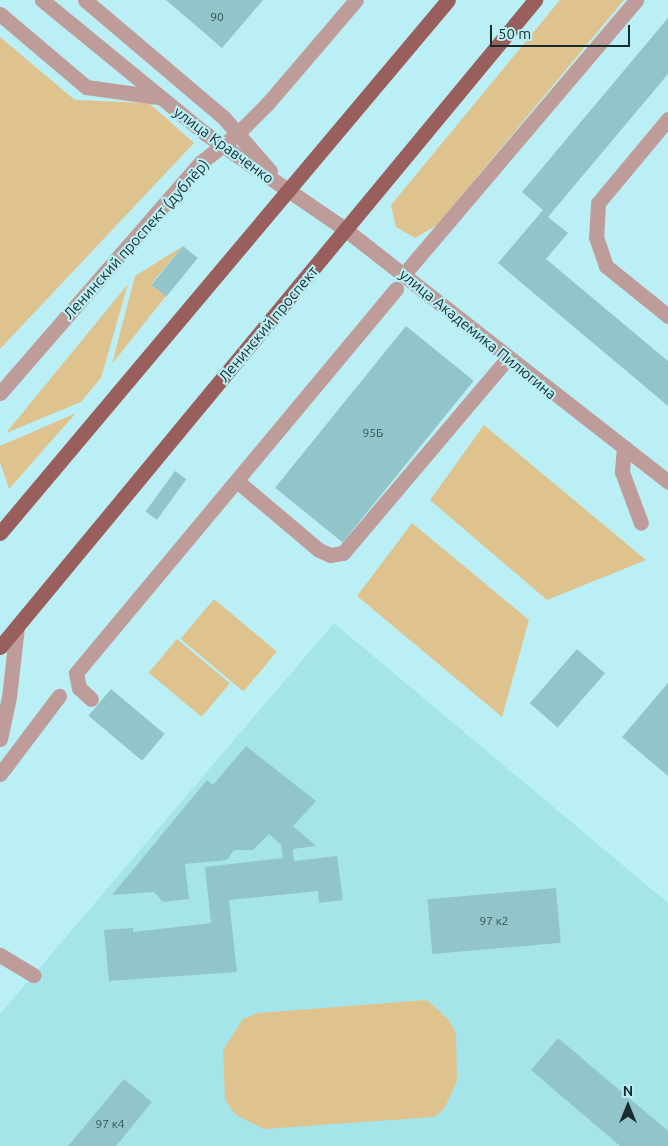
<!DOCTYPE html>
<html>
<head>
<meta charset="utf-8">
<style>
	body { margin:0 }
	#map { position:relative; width:668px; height:1146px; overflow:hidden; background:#baf0f5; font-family:Ubuntu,sans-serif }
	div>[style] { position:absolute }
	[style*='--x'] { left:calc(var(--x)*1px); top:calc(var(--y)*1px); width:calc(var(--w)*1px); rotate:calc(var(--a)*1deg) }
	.built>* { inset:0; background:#a5e5ea }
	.green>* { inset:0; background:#dfc38f; transform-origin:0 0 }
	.building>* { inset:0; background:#91c5ca; transform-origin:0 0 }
	.minor>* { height:15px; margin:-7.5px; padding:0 7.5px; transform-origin:7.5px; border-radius:7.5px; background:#be9c9a }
	.major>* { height:15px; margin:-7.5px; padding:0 7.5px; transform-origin:7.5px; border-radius:7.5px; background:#995f5c }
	span { translate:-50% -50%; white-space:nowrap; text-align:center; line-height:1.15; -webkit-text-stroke:4px #baf0f5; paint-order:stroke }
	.number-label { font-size:12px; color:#365255 }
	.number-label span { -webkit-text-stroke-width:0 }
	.street-label { font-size:15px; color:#172c2e }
	.north { position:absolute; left:603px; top:1081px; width:50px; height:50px; -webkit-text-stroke:4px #baf0f5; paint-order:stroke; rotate:0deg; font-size:14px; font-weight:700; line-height:20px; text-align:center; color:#172c2e }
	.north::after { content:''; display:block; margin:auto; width:18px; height:22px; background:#172c2e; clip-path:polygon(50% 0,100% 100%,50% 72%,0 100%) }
	.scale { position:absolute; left:490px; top:25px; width:140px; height:22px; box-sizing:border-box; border:2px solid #172c2e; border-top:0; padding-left:6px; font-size:15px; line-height:18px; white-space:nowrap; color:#172c2e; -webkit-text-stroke:4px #baf0f5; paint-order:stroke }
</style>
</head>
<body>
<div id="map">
	<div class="built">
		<div style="clip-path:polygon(334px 623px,668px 903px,668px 1146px,0 1146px,0 1014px)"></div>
	</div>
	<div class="green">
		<div style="clip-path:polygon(560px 0,624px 0,437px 225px,415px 238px,396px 227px,391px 205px)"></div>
		<div style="clip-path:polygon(0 37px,75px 100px,149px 103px,194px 143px,0 349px)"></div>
		<div style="clip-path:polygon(183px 246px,151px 284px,166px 296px,112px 364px,135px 276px)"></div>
		<div style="clip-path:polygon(128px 284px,101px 378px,81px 402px,6px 433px)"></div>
		<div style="clip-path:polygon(76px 413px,9px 489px,0 462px,0 446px)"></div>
		<div style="clip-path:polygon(484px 425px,646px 560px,547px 600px,430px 500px)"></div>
		<div style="clip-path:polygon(412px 523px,529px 620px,502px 717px,357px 596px)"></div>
		<div style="left:214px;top:599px;width:82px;height:52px;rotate:40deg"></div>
		<div style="left:177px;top:639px;width:69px;height:44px;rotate:40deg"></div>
		<div style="clip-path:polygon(427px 1000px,448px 1019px,456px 1033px,457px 1081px,444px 1109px,434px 1117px,264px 1129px,236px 1115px,225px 1100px,223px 1050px,243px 1019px,258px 1013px)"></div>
	</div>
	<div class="building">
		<div style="clip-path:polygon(166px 0,263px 0,222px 48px)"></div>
		<div style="clip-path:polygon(668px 18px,668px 74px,548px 217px,568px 233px,546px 259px,668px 361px,668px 406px,498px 263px,543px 210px,522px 192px)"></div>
		<div style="left:183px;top:246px;width:19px;height:50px;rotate:39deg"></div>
		<div style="left:406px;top:326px;width:87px;height:208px;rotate:39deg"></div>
		<div style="left:175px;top:471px;width:14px;height:50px;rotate:36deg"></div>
		<div style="left:577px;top:649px;width:37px;height:72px;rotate:41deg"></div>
		<div style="clip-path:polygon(668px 683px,668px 776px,622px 737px)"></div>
		<div style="left:111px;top:689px;width:70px;height:35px;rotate:40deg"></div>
		<div style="clip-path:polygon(246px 746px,316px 801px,293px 826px,316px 846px,293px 849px,294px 861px,337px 856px,343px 900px,319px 903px,318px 891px,229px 900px,237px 972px,109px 981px,104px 930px,133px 928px,133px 932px,211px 923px,205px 867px,283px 858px,281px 845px,269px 834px,253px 850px,234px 850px,227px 860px,185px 864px,189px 899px,163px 902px,154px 892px,112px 895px,207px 780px,213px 785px)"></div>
		<div style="left:556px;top:888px;width:55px;height:129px;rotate:85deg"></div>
		<div style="clip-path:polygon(558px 1038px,668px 1131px,668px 1146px,620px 1146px,531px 1070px)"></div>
		<div style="clip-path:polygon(124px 1079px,152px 1102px,116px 1146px,68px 1146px)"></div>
	</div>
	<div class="minor">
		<div style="--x:42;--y:0;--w:212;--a:39.3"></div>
		<div style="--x:206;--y:134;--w:170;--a:34.4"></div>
		<div style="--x:346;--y:230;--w:409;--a:38"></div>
		<div style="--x:85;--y:0;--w:182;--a:40.3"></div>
		<div style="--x:224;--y:118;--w:70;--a:49"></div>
		<div style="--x:0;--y:14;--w:113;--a:40.3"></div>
		<div style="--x:86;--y:87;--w:73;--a:7.9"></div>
		<div style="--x:668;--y:119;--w:109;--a:129.8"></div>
		<div style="--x:598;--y:203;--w:34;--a:93"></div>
		<div style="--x:596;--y:237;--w:31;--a:71"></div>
		<div style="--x:606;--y:266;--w:80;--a:38.9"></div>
		<div style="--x:404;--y:274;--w:359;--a:-49.7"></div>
		<div style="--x:0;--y:393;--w:305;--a:-49"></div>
		<div style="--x:200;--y:163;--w:47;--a:-38.1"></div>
		<div style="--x:237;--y:134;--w:44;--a:-45"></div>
		<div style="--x:268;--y:103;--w:135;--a:-49.5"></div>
		<div style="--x:624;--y:448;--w:24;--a:95"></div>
		<div style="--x:622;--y:472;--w:54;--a:69.6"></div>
		<div style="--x:237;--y:481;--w:107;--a:40.1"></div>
		<div style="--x:319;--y:550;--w:12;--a:24"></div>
		<div style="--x:330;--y:555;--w:13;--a:-9"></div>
		<div style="--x:343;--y:553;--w:254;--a:-49.8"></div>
		<div style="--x:91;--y:699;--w:16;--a:-137"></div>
		<div style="--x:79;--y:688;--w:15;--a:-101"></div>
		<div style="--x:76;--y:673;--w:500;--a:-50.2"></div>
		<div style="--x:0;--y:739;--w:43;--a:-77.9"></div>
		<div style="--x:9;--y:697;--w:70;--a:-83.5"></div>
		<div style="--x:0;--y:774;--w:98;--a:-52.9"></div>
		<div style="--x:0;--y:955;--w:39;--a:31"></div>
	</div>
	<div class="major">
		<div style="--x:0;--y:533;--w:696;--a:-49.95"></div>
		<div style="--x:0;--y:647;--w:840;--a:-50.41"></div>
	</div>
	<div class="number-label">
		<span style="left:217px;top:17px">90</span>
		<span style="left:373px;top:433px">95Б</span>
		<span style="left:494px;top:921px">97 к2</span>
		<span style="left:110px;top:1124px">97 к4</span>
	</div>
	<div class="street-label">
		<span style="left:224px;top:145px;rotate:36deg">улица Кравченко</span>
		<span style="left:136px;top:239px;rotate:-48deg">Ленинский проспект (дублёр)</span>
		<span style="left:268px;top:324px;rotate:-50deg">Ленинский проспект</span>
		<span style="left:478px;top:334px;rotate:39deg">улица Академика Пилюгина</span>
	</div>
	<div class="north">N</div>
	<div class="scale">50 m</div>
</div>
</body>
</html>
